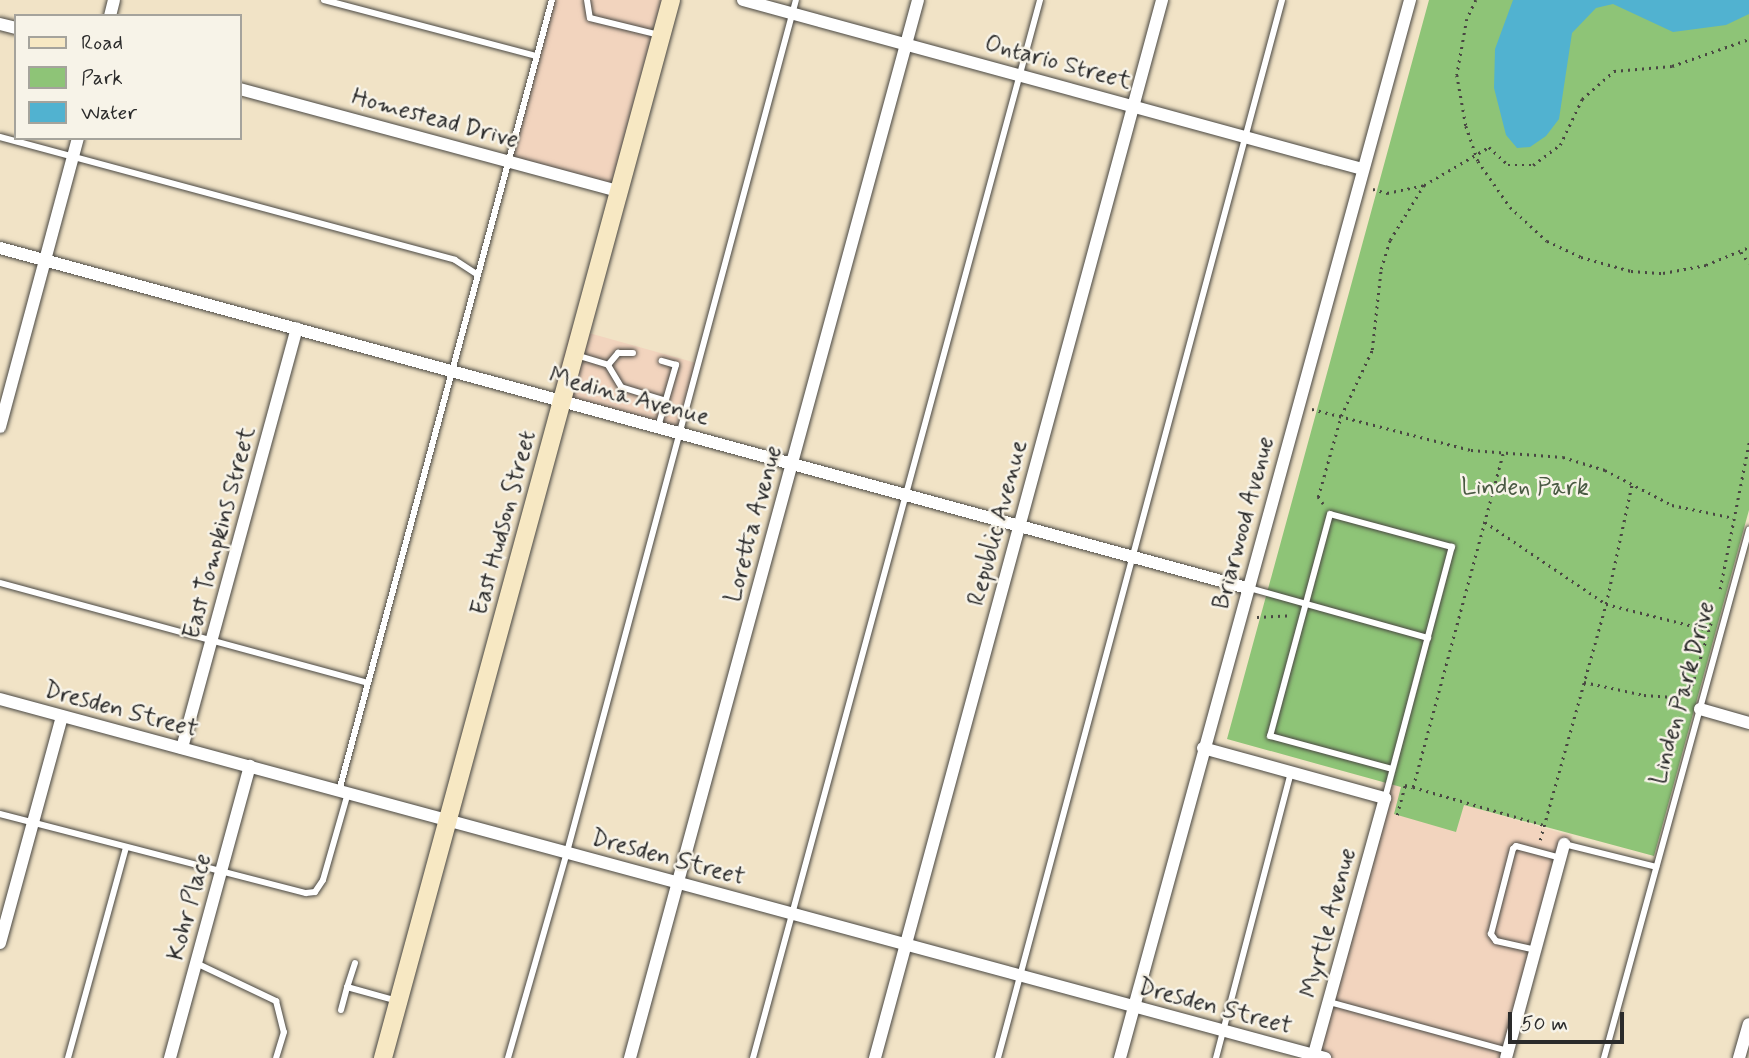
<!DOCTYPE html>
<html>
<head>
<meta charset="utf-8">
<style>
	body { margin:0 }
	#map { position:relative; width:1749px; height:1058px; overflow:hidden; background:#f1e3c6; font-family:Mynerve,sans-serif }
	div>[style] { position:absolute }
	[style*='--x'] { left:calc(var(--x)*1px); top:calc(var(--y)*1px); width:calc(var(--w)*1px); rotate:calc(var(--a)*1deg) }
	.built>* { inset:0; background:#f2d4be }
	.green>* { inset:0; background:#8ec477 }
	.water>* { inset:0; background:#51b2d0 }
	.path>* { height:2.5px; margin-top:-1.25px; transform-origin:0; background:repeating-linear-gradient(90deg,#494742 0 2px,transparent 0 7px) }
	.roads { filter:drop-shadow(0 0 2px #494742) drop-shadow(0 0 2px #494742) }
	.lane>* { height:6px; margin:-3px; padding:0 3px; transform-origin:3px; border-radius:3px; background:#fff }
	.street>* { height:12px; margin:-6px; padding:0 6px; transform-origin:6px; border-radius:6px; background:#fff }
	.secondary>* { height:18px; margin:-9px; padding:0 9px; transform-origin:9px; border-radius:9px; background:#f7e8c3 }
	span { translate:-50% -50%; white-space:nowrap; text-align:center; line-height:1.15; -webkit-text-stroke:5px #f7f3e8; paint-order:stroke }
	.street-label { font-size:24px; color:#2b2b2b }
	.park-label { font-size:24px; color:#495942 }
	.legend { position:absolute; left:14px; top:14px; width:228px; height:126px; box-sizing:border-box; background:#f7f3e8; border:2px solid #a5a39c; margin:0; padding:9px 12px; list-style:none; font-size:21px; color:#2b2b2b }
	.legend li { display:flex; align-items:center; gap:14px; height:35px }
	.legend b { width:35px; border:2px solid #a5a39c }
	.scale { position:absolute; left:1508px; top:1012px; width:116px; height:32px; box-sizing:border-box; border:4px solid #2b2b2b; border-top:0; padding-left:9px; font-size:21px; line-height:24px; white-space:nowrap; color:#2b2b2b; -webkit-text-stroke:5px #f7f3e8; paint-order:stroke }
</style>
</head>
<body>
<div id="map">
	<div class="built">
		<div style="clip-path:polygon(553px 0,670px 0,620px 191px,509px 160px)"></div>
		<div style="clip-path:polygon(571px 328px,700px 364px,682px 433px,563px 404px,556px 384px)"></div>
		<div style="clip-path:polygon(1389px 783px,1572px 836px,1510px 1058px,1319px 1058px)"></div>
	</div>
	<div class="green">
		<div style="clip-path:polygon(1429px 0,1749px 0,1749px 510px,1654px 856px,1464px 805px,1456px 832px,1394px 814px,1401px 787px,1227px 739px)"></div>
	</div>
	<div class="water">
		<div style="clip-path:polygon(1513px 0,1749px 0,1749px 14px,1726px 25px,1673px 32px,1613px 4px,1596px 8px,1572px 33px,1559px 119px,1546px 136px,1530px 147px,1517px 148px,1506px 135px,1494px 88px,1495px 49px)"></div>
	</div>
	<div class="path">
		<div style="--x:1476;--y:0;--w:21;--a:115"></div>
		<div style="--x:1467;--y:19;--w:57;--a:100.1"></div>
		<div style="--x:1457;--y:75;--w:52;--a:80"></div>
		<div style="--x:1466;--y:126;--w:37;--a:71"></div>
		<div style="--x:1478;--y:161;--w:56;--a:55.2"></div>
		<div style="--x:1510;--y:207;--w:50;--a:42.6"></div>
		<div style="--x:1547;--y:241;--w:38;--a:25"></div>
		<div style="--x:1581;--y:257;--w:52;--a:15.6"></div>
		<div style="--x:1631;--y:271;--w:32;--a:4"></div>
		<div style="--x:1663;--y:273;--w:44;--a:-10.5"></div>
		<div style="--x:1706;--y:265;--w:47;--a:-22.7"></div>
		<div style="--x:1373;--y:189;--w:15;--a:16"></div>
		<div style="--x:1387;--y:193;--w:38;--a:-12"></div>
		<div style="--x:1424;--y:185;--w:75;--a:-30.3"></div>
		<div style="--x:1489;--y:147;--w:26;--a:43"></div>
		<div style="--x:1508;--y:165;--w:25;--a:0"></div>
		<div style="--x:1533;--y:165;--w:34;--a:-37"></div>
		<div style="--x:1560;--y:145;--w:51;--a:-64.4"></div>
		<div style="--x:1582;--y:99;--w:43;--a:-41.2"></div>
		<div style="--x:1614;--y:71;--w:58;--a:-4.9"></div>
		<div style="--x:1672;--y:66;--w:82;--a:-19.3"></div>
		<div style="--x:1741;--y:252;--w:14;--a:54"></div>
		<div style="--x:1312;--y:409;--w:164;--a:14.5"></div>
		<div style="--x:1471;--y:450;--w:92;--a:4.4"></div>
		<div style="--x:1563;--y:457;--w:44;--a:17.2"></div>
		<div style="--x:1605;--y:470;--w:76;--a:27.6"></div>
		<div style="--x:1672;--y:505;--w:63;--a:11.8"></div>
		<div style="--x:1323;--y:504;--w:9;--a:-126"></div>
		<div style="--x:1318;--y:497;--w:84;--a:-74.1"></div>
		<div style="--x:1341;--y:416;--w:73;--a:-64.8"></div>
		<div style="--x:1372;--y:350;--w:81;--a:-83.7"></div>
		<div style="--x:1381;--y:269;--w:30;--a:-73"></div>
		<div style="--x:1390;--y:240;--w:65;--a:-58.3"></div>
		<div style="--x:1485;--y:522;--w:146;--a:34.1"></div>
		<div style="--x:1606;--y:604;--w:106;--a:14.2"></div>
		<div style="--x:1720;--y:589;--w:150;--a:-78.8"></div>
		<div style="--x:1257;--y:617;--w:35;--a:-3"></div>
		<div style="--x:1584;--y:682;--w:61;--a:12.2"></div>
		<div style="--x:1644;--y:695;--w:26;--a:4"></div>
		<div style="--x:1670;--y:697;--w:22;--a:-13"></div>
		<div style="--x:1690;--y:692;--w:72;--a:-73.1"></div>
		<div style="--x:1413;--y:787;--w:136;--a:16.2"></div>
		<div style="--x:1397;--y:815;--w:31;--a:-75"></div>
		<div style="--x:1405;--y:785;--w:8;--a:14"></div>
		<div style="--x:1413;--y:787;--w:345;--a:-74.9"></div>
		<div style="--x:1540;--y:840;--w:245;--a:-74.4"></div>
		<div style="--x:1606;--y:604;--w:123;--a:-77.8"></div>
	</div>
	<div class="roads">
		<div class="lane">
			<div style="--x:324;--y:0;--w:219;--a:14.8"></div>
			<div style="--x:587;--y:0;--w:18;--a:81"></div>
			<div style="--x:590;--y:18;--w:71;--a:13.8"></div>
			<div style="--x:0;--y:137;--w:471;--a:15.1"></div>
			<div style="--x:455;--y:260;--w:27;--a:33"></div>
			<div style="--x:576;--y:355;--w:34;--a:17"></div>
			<div style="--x:608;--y:365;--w:26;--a:59"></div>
			<div style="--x:621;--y:387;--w:47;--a:17.3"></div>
			<div style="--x:608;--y:365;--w:16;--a:-50"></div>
			<div style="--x:618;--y:353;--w:15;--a:0"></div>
			<div style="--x:658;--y:427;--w:65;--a:-73.8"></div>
			<div style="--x:676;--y:365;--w:15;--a:-164"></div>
			<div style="--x:0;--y:583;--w:381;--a:15.2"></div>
			<div style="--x:1249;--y:588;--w:186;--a:15.6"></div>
			<div style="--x:339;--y:791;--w:819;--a:-74.93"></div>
			<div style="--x:1385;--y:798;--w:260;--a:-75.1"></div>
			<div style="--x:1452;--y:547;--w:126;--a:-164.9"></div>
			<div style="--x:1330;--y:514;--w:230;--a:105.1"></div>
			<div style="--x:1270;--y:736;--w:126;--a:15.1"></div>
			<div style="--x:0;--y:814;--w:316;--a:14.5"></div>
			<div style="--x:306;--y:893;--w:9;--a:-6"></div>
			<div style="--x:315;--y:892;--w:14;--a:-56"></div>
			<div style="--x:323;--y:880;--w:91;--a:-74"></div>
			<div style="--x:1564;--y:844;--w:95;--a:14"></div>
			<div style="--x:1536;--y:950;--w:41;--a:-167.3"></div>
			<div style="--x:1496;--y:941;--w:9;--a:-126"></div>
			<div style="--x:1491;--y:934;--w:88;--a:-75.5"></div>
			<div style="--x:1513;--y:849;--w:4;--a:-45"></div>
			<div style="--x:1516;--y:846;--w:47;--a:14.9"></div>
			<div style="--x:196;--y:963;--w:89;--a:25.4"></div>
			<div style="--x:276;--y:1001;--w:32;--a:76"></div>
			<div style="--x:284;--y:1032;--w:27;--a:107"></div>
			<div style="--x:355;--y:963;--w:25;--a:108"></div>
			<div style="--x:347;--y:987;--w:52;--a:15.6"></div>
			<div style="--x:1329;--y:1002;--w:186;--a:15.3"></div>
			<div style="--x:341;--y:1010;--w:24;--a:-75"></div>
			<div style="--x:68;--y:1058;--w:218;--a:-74.6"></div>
			<div style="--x:508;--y:1058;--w:214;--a:-74"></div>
			<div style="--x:567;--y:852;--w:882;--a:-74.96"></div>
			<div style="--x:753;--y:1058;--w:1096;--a:-74.82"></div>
			<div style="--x:998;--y:1058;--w:1095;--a:-74.97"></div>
			<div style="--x:1216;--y:1058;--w:296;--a:-75.3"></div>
			<div style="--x:1604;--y:1058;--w:548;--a:-74.64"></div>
		</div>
		<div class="street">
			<div style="--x:743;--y:0;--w:642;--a:15.27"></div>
			<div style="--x:110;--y:16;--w:16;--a:-76"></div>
			<div style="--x:0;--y:24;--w:16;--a:14"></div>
			<div style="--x:240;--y:89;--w:392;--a:15.1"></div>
			<div style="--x:0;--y:248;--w:1293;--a:15.25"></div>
			<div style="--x:0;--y:427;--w:299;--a:-74.9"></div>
			<div style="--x:0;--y:699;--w:1373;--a:15.16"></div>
			<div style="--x:1700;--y:709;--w:51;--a:15.9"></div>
			<div style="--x:182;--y:748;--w:435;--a:-74.7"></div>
			<div style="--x:1203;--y:748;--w:189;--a:15.4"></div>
			<div style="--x:1385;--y:798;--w:270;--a:105.5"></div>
			<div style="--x:0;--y:943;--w:235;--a:-74.7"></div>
			<div style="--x:170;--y:1058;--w:303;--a:-74.7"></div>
			<div style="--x:630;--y:1058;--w:1096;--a:-74.77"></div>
			<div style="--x:875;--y:1058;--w:1096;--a:-74.82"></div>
			<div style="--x:1120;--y:1058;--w:1097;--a:-74.67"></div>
			<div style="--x:1506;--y:1058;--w:222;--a:-74.8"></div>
			<div style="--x:1739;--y:1058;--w:35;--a:-74"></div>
		</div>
		<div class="secondary">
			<div style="--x:383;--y:1058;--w:1096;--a:-74.77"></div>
		</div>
	</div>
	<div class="street-label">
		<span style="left:1058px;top:63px;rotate:15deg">Ontario Street</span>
		<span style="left:435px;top:119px;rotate:15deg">Homestead Drive</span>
		<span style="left:629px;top:397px;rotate:15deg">Medina Avenue</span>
		<span style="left:504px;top:523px;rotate:-75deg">East Hudson Street</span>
		<span style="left:998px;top:523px;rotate:-75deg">Republic Avenue</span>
		<span style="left:1244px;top:523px;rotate:-75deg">Briarwood Avenue</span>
		<span style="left:754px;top:524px;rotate:-75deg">Loretta Avenue</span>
		<span style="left:220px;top:533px;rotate:-75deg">East Tompkins Street</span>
		<span style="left:1683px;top:693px;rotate:-75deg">Linden Park Drive</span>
		<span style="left:121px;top:710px;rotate:15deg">Dresden Street</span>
		<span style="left:668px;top:858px;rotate:15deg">Dresden Street</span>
		<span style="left:190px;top:907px;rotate:-75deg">Kohr Place</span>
		<span style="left:1329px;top:923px;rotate:-75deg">Myrtle Avenue</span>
		<span style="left:1215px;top:1007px;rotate:15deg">Dresden Street</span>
	</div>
	<div class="park-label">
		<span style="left:1525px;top:488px">Linden Park</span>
	</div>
	<ul class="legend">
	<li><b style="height:9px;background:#f7e8c3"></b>Road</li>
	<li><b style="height:19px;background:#8ec477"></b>Park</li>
	<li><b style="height:19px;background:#51b2d0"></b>Water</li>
	</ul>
	<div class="scale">50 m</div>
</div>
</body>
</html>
